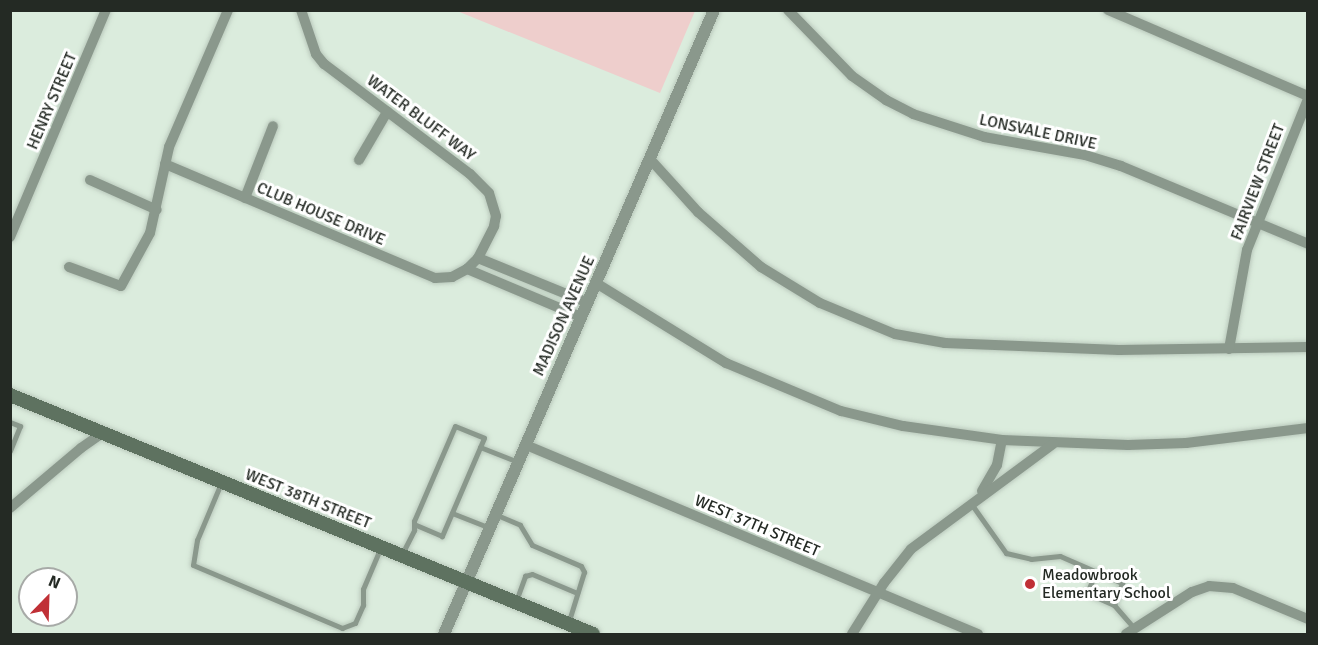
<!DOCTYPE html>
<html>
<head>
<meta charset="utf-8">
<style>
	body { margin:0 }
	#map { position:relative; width:1318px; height:645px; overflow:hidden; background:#dbecdd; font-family:Signika,sans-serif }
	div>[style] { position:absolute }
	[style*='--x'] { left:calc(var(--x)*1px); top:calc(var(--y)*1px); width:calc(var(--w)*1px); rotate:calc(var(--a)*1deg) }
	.green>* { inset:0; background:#eececc }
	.roads { filter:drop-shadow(0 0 2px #bac9bc) drop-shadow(0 0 2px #bac9bc) }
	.service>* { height:5px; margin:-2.5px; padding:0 2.5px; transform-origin:2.5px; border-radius:2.5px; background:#8a988c }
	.minor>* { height:10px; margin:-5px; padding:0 5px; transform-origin:5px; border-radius:5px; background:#8a988c }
	.tertiary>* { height:12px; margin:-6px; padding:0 6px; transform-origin:6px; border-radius:6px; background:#8a988c }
	.secondary>* { height:14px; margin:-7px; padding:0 7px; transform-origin:7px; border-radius:7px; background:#5e7260 }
	.dots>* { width:16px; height:16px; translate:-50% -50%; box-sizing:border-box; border:3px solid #fff; border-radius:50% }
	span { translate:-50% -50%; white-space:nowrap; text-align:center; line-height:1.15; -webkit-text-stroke:6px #fff; paint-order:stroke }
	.street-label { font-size:16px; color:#242a24 }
	.poi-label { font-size:16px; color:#242a24 }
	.left { translate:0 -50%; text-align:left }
	.frame { position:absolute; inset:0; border:12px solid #242a24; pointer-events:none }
	.north { position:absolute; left:18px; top:567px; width:60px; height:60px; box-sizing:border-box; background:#fff; border:2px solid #a7aaa7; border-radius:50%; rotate:23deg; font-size:16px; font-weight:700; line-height:24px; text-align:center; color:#242a24 }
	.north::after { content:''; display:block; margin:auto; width:21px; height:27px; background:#c03036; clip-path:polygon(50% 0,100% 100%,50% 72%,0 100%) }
</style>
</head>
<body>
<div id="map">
	<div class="green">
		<div style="clip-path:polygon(457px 11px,695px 11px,660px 93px)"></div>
	</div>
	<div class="roads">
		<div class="service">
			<div style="--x:10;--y:422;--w:11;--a:22"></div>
			<div style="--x:20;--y:426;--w:27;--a:112"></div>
			<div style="--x:480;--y:447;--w:41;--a:21.5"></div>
			<div style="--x:221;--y:483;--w:62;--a:112.8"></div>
			<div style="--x:197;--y:540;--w:25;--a:99"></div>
			<div style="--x:193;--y:565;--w:162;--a:22.9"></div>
			<div style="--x:342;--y:628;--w:14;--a:-21"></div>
			<div style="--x:355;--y:623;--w:20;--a:-66"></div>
			<div style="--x:363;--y:605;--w:16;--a:-90"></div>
			<div style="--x:363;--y:589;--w:43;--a:-67"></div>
			<div style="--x:972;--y:505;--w:59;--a:54.7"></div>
			<div style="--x:1006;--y:553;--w:26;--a:13"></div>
			<div style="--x:1031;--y:559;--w:29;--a:-6"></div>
			<div style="--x:1060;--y:556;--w:68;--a:23.5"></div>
			<div style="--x:1122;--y:583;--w:23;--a:110"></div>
			<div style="--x:1114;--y:605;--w:32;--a:49"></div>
			<div style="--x:452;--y:513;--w:41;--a:21.5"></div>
			<div style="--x:497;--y:515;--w:25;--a:23"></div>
			<div style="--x:520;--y:525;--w:23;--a:59"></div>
			<div style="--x:532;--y:545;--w:53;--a:23.2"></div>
			<div style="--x:581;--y:566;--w:7;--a:63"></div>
			<div style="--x:584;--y:572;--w:54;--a:107.1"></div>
			<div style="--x:402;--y:554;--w:27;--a:-63"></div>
			<div style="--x:414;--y:530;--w:9;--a:-90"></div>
			<div style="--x:414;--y:521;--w:103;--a:-66.7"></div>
			<div style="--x:455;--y:426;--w:31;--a:22"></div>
			<div style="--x:484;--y:438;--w:107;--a:113.2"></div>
			<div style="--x:442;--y:536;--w:30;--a:-157"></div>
			<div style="--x:1096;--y:571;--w:24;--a:112"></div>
			<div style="--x:1087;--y:593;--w:30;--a:24"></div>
			<div style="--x:516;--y:601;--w:27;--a:-70"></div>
			<div style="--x:525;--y:576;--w:7;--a:-16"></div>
			<div style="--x:532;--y:574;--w:49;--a:22.9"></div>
		</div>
		<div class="minor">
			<div style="--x:788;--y:10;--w:92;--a:45.9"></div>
			<div style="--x:852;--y:76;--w:42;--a:35.2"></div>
			<div style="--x:886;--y:100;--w:30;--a:27"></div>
			<div style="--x:913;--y:114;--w:75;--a:17.9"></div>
			<div style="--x:984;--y:137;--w:103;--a:10.1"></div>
			<div style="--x:1085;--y:155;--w:38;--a:17"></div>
			<div style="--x:1121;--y:166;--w:203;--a:22.6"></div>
			<div style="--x:1108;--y:10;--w:218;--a:23.3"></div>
			<div style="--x:650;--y:159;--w:72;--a:47.8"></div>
			<div style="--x:698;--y:212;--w:84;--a:41.1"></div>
			<div style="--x:761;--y:267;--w:69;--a:31.4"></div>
			<div style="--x:820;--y:303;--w:81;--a:22.5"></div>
			<div style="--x:895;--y:334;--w:51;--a:10.2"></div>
			<div style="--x:945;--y:343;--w:174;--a:2.3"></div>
			<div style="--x:1119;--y:350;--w:189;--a:-0.9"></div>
			<div style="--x:359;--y:160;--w:56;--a:-59.7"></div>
			<div style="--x:165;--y:164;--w:293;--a:22.9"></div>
			<div style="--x:435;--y:278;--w:17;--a:-3"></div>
			<div style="--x:452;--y:277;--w:17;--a:-28"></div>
			<div style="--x:467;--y:269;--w:16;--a:-45"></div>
			<div style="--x:478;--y:258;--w:36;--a:-63"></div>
			<div style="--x:494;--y:226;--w:10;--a:-79"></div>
			<div style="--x:496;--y:216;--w:24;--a:-107"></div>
			<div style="--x:489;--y:193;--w:27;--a:-135"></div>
			<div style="--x:470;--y:174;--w:183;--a:-143"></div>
			<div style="--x:324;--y:64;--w:13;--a:-129"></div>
			<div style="--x:316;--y:54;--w:46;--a:-108.8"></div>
			<div style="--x:90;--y:180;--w:73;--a:24.1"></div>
			<div style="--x:245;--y:198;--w:77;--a:-68.7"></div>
			<div style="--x:10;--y:237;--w:246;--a:-67.1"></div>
			<div style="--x:478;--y:258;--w:119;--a:22.2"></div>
			<div style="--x:69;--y:267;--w:55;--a:20.1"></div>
			<div style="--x:121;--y:286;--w:60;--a:-61.3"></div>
			<div style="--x:150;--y:233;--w:88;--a:-77.5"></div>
			<div style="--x:169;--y:147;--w:149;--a:-66.7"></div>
			<div style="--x:467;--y:269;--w:124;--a:22.8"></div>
			<div style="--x:596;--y:283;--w:153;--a:31.6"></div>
			<div style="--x:726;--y:363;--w:125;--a:22.7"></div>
			<div style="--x:841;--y:411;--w:64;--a:13.6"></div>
			<div style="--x:903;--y:426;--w:100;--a:8"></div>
			<div style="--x:1002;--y:440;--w:126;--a:2.3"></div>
			<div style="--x:1128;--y:445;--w:58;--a:-2"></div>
			<div style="--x:1186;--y:443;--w:123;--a:-7"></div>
			<div style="--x:1229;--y:349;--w:101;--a:-79.7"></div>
			<div style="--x:1247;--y:250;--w:163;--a:-68"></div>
			<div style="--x:526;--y:445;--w:490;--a:22.7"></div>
			<div style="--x:982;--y:491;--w:30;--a:-60"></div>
			<div style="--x:997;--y:465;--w:25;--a:-79"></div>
			<div style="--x:10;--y:508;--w:93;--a:-40.2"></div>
			<div style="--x:81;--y:448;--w:24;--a:-35"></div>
			<div style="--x:852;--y:634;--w:60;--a:-57.9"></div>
			<div style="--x:884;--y:583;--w:43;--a:-51.5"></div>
			<div style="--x:911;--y:549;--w:177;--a:-36.5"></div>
			<div style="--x:1126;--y:634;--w:78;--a:-32.5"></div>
			<div style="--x:1192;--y:592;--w:18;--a:-19"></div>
			<div style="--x:1209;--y:586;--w:24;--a:5"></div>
			<div style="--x:1233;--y:588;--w:81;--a:22.5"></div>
		</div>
		<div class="tertiary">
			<div style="--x:444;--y:634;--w:680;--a:-66.6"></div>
		</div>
		<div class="secondary">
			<div style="--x:10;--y:395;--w:630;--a:22.29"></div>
		</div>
	</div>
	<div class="dots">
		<div style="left:1030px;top:584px;background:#c03036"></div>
	</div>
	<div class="street-label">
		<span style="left:52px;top:101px;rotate:-67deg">HENRY STREET</span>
		<span style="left:421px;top:118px;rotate:37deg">WATER BLUFF WAY</span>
		<span style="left:1038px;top:132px;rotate:12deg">LONSVALE DRIVE</span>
		<span style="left:1258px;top:182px;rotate:-69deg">FAIRVIEW STREET</span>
		<span style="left:321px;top:214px;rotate:23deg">CLUB HOUSE DRIVE</span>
		<span style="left:564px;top:316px;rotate:-66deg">MADISON AVENUE</span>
		<span style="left:308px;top:499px;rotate:22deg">WEST 38TH STREET</span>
		<span style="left:757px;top:526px;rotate:23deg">WEST 37TH STREET</span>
	</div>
	<div class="poi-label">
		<span class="left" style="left:1042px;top:584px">Meadowbrook<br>Elementary School</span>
	</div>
	<div class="frame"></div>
	<div class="north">N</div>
</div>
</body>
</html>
